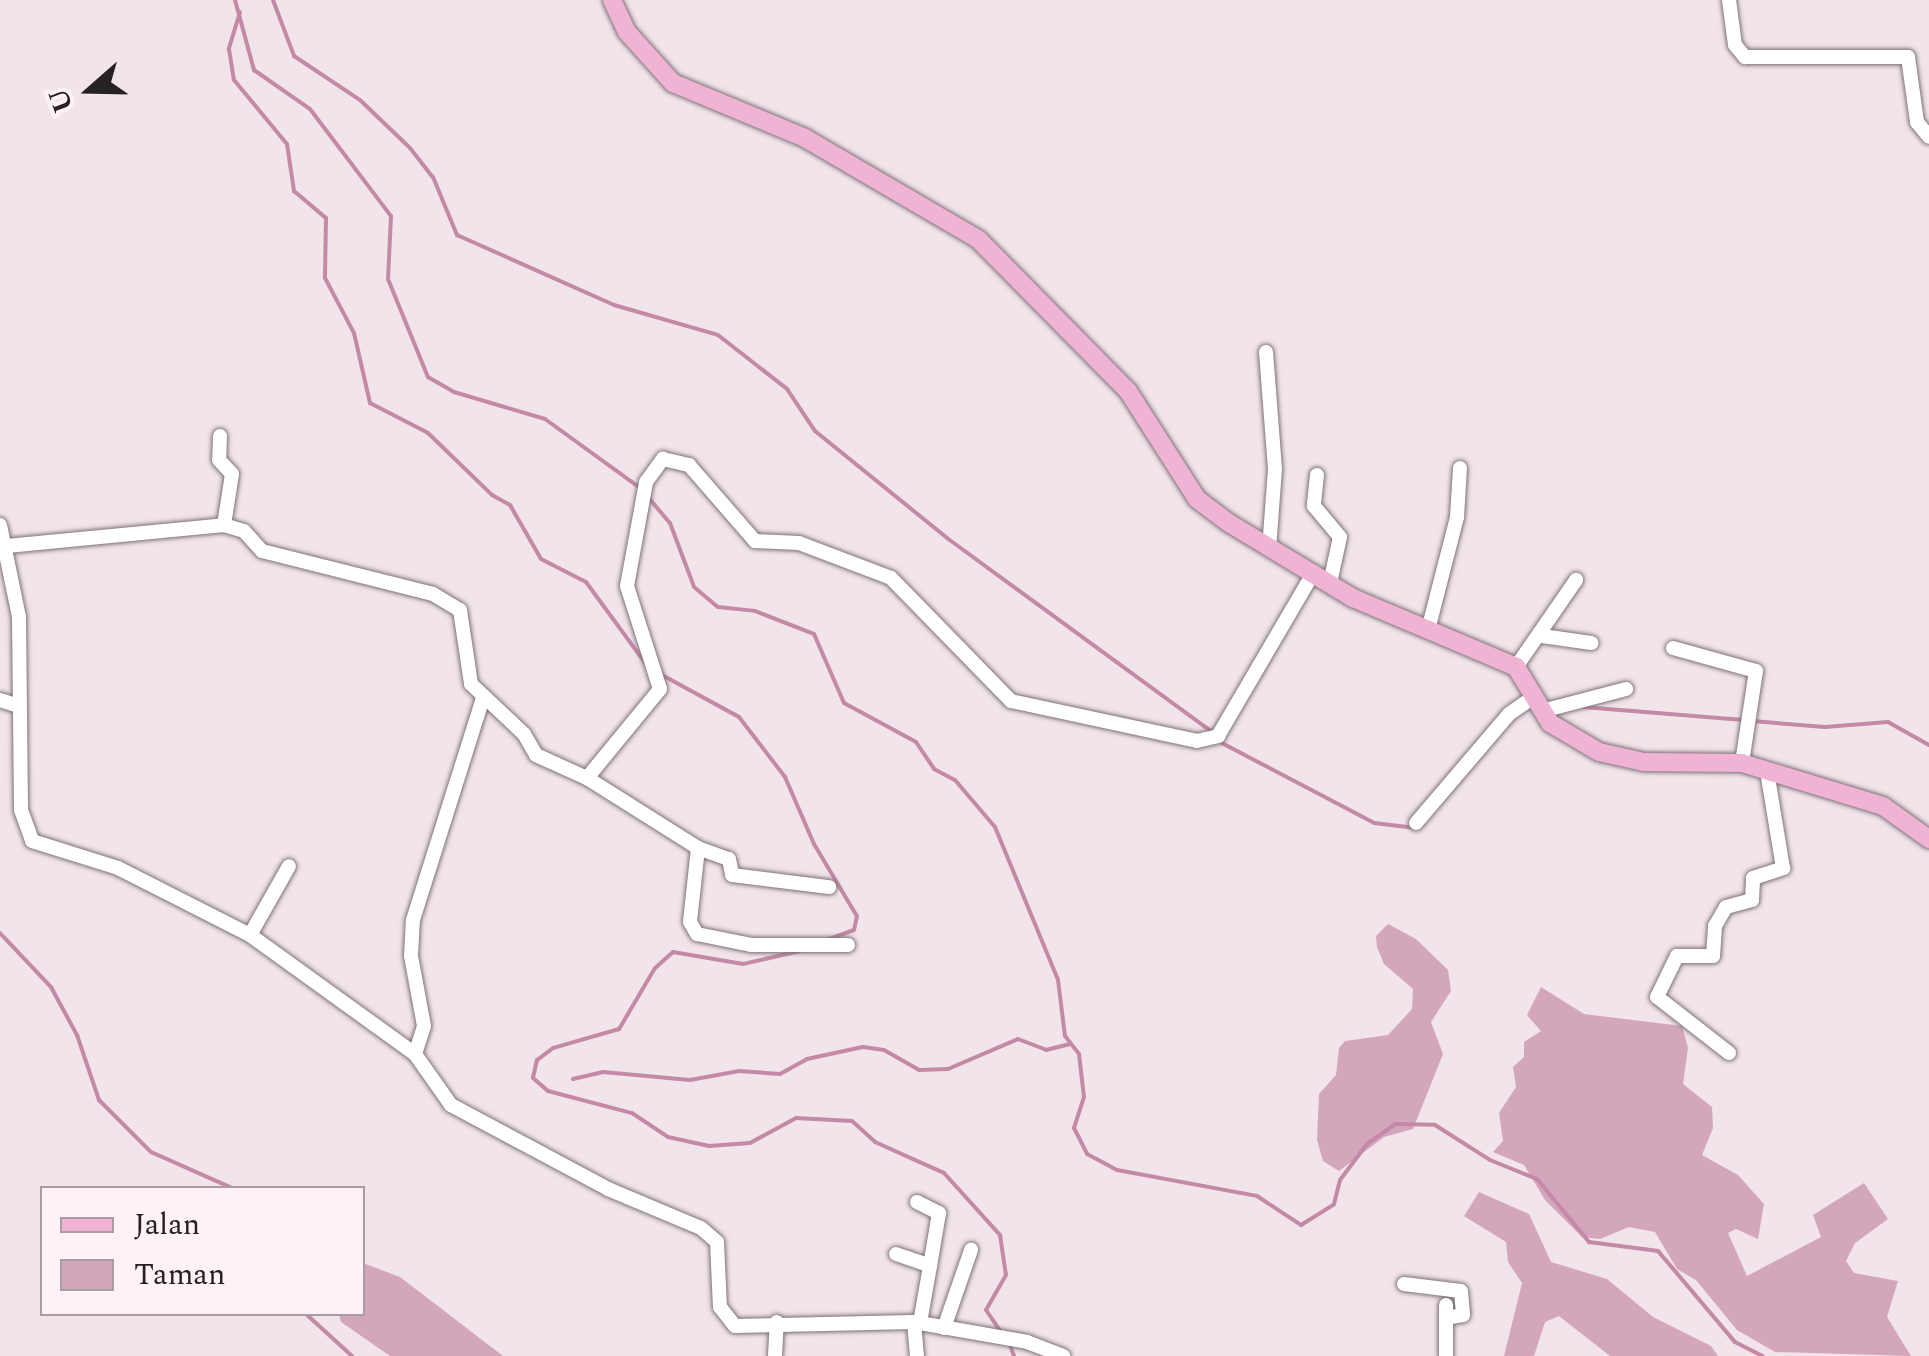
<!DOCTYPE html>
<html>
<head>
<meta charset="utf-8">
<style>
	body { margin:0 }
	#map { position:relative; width:1929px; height:1356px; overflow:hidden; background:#f1e4ea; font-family:Spectral,serif }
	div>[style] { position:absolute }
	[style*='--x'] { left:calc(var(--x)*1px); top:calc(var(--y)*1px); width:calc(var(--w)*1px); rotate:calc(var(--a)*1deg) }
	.green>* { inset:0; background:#d4a6bc }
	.stream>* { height:4px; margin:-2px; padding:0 2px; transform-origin:2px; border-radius:2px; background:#c489a7 }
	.roads { filter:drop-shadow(0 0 2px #7e7278) drop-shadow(0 0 2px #7e7278) }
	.minor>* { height:14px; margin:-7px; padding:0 7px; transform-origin:7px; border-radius:7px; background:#fff }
	.major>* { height:18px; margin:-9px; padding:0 9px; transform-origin:9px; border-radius:9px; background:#f0b3d4 }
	span { translate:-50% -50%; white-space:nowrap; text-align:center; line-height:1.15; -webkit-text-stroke:8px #fef1f7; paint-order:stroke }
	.legend { position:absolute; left:40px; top:1186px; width:325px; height:130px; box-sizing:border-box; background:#fef1f7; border:2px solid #a89ea2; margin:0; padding:12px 18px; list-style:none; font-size:30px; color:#262123 }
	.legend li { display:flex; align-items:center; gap:20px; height:50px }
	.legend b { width:50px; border:2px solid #a89ea2 }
	.north { position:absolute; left:40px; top:40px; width:100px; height:100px; -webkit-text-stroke:8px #fef1f7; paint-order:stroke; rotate:250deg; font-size:28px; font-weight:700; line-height:40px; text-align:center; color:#262123 }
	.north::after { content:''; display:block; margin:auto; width:35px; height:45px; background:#262123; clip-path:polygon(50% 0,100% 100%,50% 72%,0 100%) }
</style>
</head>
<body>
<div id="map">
	<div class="green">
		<div style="clip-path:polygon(1388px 924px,1416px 939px,1448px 970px,1451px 991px,1431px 1022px,1443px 1054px,1413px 1129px,1384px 1137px,1339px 1171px,1323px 1161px,1317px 1140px,1319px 1094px,1336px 1075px,1339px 1048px,1345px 1041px,1388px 1035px,1412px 1009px,1413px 989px,1384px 964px,1377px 947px,1376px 936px)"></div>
		<div style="clip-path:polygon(1541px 987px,1584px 1014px,1682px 1026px,1688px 1048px,1683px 1084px,1712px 1107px,1713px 1128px,1702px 1155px,1738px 1175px,1764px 1204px,1758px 1239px,1736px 1229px,1728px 1233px,1747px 1276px,1821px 1237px,1813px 1215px,1864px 1183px,1888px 1219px,1855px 1243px,1846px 1261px,1854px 1273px,1898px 1281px,1887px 1317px,1911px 1356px,1775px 1352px,1737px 1330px,1696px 1280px,1677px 1269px,1655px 1232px,1629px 1227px,1600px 1239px,1582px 1237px,1545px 1200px,1524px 1165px,1493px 1152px,1503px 1141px,1499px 1113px,1516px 1087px,1513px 1067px,1524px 1057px,1524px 1042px,1541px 1031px,1527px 1015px)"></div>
		<div style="clip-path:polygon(1479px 1192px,1529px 1214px,1551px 1262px,1607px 1279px,1653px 1317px,1711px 1346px,1718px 1356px,1610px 1356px,1559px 1316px,1545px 1322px,1534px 1356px,1504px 1356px,1522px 1283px,1508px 1262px,1506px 1242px,1464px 1216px)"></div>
		<div style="clip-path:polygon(363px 1263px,400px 1277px,503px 1356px,390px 1356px,341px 1322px,339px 1314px,362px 1314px)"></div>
	</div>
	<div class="stream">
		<div style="--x:235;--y:0;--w:73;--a:74.8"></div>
		<div style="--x:254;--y:70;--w:68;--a:34.9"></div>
		<div style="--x:310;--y:109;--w:134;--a:52.9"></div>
		<div style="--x:391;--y:216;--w:63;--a:92.7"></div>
		<div style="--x:388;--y:279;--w:106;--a:67.8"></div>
		<div style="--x:428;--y:377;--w:30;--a:30"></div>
		<div style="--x:454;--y:392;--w:95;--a:16.5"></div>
		<div style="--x:545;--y:419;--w:116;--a:35.9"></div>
		<div style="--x:273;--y:0;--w:60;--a:69.4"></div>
		<div style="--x:294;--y:56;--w:79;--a:33.7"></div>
		<div style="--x:360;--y:100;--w:69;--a:43.8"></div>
		<div style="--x:410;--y:148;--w:37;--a:52"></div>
		<div style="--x:433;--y:177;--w:63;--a:67.5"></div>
		<div style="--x:457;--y:235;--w:172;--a:24"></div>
		<div style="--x:614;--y:305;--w:108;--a:16.1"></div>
		<div style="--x:718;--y:335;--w:88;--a:38"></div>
		<div style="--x:787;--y:389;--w:50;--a:56.3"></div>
		<div style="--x:815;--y:431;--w:170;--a:39"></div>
		<div style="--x:947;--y:538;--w:330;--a:36.2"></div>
		<div style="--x:240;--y:12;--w:39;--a:107"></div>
		<div style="--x:229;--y:49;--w:31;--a:81"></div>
		<div style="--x:234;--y:80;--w:83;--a:50.4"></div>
		<div style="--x:287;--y:144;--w:48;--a:81.5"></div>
		<div style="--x:294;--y:191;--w:42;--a:40.2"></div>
		<div style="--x:326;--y:218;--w:60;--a:91"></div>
		<div style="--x:325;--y:278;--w:62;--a:62.2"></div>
		<div style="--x:354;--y:333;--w:72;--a:77.1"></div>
		<div style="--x:370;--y:403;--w:65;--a:27.3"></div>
		<div style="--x:428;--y:433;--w:89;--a:44.1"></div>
		<div style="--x:492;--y:495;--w:21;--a:29"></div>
		<div style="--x:510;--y:505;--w:62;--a:60.1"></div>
		<div style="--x:541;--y:559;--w:51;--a:27.1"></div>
		<div style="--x:586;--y:582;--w:102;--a:53.8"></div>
		<div style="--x:648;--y:497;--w:34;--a:50"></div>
		<div style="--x:670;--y:523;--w:68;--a:69.4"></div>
		<div style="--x:694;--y:587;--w:31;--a:40"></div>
		<div style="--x:718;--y:607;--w:37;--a:6"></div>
		<div style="--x:755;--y:611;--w:63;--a:21.3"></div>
		<div style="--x:814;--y:634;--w:75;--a:66.5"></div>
		<div style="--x:844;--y:703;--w:82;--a:28.4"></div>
		<div style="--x:916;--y:742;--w:32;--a:56"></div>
		<div style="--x:934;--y:769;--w:24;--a:28"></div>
		<div style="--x:955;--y:780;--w:62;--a:49.6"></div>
		<div style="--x:995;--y:827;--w:165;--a:67.6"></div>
		<div style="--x:1058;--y:980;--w:56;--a:82.9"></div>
		<div style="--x:1065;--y:1036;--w:23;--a:52"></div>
		<div style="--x:1079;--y:1054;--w:43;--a:83.4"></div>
		<div style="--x:1084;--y:1097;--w:33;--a:108"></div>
		<div style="--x:1074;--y:1128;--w:29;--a:63"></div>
		<div style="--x:1087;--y:1154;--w:34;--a:28"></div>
		<div style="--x:1117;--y:1170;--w:142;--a:10.5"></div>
		<div style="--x:1257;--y:1196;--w:53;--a:33.4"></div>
		<div style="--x:1301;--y:1225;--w:39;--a:-32"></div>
		<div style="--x:1334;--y:1204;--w:25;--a:-76"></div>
		<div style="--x:1340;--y:1180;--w:45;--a:-53.1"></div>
		<div style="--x:1367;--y:1144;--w:35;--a:-35"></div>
		<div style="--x:1396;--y:1124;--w:39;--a:1"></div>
		<div style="--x:1435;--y:1125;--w:65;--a:32.5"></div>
		<div style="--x:1490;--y:1160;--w:51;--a:22"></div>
		<div style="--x:1537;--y:1179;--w:82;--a:50.5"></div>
		<div style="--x:1589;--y:1242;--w:70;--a:7.4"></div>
		<div style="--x:1658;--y:1251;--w:119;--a:49.8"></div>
		<div style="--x:1735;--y:1342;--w:31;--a:27"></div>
		<div style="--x:662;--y:675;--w:88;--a:28.6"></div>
		<div style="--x:739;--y:717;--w:76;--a:52.5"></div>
		<div style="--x:785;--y:777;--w:73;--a:66.6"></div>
		<div style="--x:814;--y:844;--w:84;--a:59.2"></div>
		<div style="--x:857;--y:916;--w:14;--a:102"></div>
		<div style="--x:854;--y:930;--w:29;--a:160"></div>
		<div style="--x:1583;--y:707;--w:161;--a:4.6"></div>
		<div style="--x:1752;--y:721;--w:73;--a:4.7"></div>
		<div style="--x:1825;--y:727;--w:63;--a:-4.5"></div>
		<div style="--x:1888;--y:722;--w:47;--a:29.3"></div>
		<div style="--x:1218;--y:741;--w:176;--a:27.7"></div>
		<div style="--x:1374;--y:823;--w:42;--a:6.8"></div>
		<div style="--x:0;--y:933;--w:74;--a:46.6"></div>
		<div style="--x:51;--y:987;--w:55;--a:61.6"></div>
		<div style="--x:77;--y:1035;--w:69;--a:71.3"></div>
		<div style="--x:99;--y:1100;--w:74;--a:45"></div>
		<div style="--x:151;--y:1152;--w:89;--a:24"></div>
		<div style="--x:800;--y:951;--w:58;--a:167.2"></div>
		<div style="--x:743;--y:964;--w:71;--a:-170.3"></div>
		<div style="--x:673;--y:952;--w:24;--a:138"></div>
		<div style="--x:655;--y:968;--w:71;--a:120.5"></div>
		<div style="--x:619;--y:1029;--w:69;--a:163.9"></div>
		<div style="--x:553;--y:1048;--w:20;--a:143"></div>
		<div style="--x:537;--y:1060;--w:18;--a:103"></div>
		<div style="--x:533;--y:1078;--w:20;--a:41"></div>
		<div style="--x:548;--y:1091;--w:87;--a:14.7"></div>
		<div style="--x:632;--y:1113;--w:43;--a:33.7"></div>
		<div style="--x:668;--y:1137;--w:42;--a:12.4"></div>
		<div style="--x:709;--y:1146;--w:41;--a:-4.2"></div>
		<div style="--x:750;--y:1143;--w:52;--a:-28.5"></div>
		<div style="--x:796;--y:1118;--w:56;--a:3.1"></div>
		<div style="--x:852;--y:1121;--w:31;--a:42"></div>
		<div style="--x:875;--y:1142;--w:76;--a:24.2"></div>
		<div style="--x:944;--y:1173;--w:84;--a:47.9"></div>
		<div style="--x:1000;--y:1235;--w:40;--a:81.5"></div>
		<div style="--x:1006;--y:1275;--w:40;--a:119.7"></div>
		<div style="--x:986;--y:1310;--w:25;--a:56"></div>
		<div style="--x:573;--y:1079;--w:31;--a:-13"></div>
		<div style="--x:603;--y:1072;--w:87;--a:5.3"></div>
		<div style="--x:690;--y:1080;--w:50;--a:-10.4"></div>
		<div style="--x:739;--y:1071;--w:41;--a:4.2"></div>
		<div style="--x:780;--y:1074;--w:31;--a:-29"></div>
		<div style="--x:807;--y:1059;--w:57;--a:-12.1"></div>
		<div style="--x:863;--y:1047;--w:21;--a:8"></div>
		<div style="--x:884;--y:1050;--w:40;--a:29.7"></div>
		<div style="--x:919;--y:1070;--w:29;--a:-2"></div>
		<div style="--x:948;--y:1069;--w:76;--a:-23.2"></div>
		<div style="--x:1018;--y:1039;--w:30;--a:21"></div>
		<div style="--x:1046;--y:1050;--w:25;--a:-14"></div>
		<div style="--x:306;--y:1314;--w:62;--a:42.4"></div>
		<div style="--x:1010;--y:1345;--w:12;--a:70"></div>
	</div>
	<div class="roads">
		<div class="minor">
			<div style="--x:1729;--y:0;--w:45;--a:82.4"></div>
			<div style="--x:1735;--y:45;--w:16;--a:50"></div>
			<div style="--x:1745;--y:57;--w:163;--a:0"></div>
			<div style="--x:1908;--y:57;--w:66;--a:82.1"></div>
			<div style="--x:1917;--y:122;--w:19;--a:51"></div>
			<div style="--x:1266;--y:352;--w:117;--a:85.6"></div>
			<div style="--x:1275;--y:469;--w:79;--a:94.3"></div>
			<div style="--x:220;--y:436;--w:24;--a:92"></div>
			<div style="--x:219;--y:460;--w:19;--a:47"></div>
			<div style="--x:232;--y:474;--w:52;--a:98.9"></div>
			<div style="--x:1317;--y:475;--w:31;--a:96"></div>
			<div style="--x:1314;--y:506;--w:40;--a:50"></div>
			<div style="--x:1340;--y:537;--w:47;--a:102.3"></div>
			<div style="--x:0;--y:525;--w:94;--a:78.3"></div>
			<div style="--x:19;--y:617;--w:193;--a:89.4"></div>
			<div style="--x:21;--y:810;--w:33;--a:70"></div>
			<div style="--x:32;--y:841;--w:90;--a:17.4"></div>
			<div style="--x:118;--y:868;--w:148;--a:26.9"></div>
			<div style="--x:250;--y:935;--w:203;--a:35.8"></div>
			<div style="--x:415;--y:1054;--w:62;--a:54.8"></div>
			<div style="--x:451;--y:1105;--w:178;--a:28.1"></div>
			<div style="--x:608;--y:1189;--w:101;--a:22.8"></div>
			<div style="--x:701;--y:1228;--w:21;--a:41"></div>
			<div style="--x:717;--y:1242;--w:65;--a:87.4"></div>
			<div style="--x:720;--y:1307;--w:24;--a:52"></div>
			<div style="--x:735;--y:1326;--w:179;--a:-1.3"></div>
			<div style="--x:914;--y:1322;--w:115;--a:10"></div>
			<div style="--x:1027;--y:1342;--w:39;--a:21"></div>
			<div style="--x:7;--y:546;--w:218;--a:-5.5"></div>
			<div style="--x:224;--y:525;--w:21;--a:17"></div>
			<div style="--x:244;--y:531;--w:27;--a:48"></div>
			<div style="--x:262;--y:551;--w:176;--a:14.1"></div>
			<div style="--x:433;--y:594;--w:31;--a:31"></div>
			<div style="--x:460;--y:610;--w:75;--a:81.5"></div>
			<div style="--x:471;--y:684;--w:73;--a:43.3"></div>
			<div style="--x:524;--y:734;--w:24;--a:60"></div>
			<div style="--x:536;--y:755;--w:56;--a:24.3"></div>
			<div style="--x:587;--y:778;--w:115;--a:-50.6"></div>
			<div style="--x:660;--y:689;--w:108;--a:-107.8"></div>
			<div style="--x:627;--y:586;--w:106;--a:-79.6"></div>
			<div style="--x:646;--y:482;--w:29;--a:-54"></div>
			<div style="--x:663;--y:459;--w:27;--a:13"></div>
			<div style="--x:689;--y:465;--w:101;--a:49"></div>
			<div style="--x:755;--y:541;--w:44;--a:2.6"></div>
			<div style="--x:799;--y:543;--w:98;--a:20.8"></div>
			<div style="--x:891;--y:578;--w:172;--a:45.7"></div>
			<div style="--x:1011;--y:701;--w:190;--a:12.1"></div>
			<div style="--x:1197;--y:741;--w:22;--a:-13"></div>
			<div style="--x:1218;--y:736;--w:190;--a:-59.7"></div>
			<div style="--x:1428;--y:630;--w:117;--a:-75.6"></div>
			<div style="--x:1457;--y:517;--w:49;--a:-86.5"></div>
			<div style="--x:1542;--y:636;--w:50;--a:8"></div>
			<div style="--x:1673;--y:648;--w:86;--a:15.5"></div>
			<div style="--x:1756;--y:671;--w:93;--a:98.7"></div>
			<div style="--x:1516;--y:667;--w:106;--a:-55.4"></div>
			<div style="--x:0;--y:700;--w:20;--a:18"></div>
			<div style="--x:1542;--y:711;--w:87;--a:-14.7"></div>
			<div style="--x:587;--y:778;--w:131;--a:32.2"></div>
			<div style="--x:698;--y:848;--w:33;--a:20"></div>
			<div style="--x:729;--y:859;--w:16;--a:79"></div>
			<div style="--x:732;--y:875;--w:98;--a:7.1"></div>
			<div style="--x:1416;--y:823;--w:143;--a:-49.5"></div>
			<div style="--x:1509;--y:714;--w:32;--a:-35"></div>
			<div style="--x:698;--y:848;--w:74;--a:96.2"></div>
			<div style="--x:690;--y:922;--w:14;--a:60"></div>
			<div style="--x:697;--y:934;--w:55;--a:11.5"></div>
			<div style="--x:751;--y:945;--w:97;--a:0"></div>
			<div style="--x:250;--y:935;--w:79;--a:-60.5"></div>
			<div style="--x:1729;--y:1053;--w:91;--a:-142.1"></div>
			<div style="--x:1657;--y:997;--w:46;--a:-64"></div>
			<div style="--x:1677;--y:956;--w:36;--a:0"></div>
			<div style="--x:1713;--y:956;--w:30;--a:-86"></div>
			<div style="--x:1715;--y:926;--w:22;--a:-60"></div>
			<div style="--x:1726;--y:907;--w:27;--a:-15"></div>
			<div style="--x:1752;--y:900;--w:22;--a:-87"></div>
			<div style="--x:1753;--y:878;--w:32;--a:-18"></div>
			<div style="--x:1783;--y:868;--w:98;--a:-99.4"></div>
			<div style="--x:415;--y:1054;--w:29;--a:-72"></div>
			<div style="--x:424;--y:1026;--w:71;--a:-100.5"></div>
			<div style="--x:411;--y:956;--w:36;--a:-87"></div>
			<div style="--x:413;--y:920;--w:233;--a:-72.5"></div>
			<div style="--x:917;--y:1202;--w:25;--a:27"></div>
			<div style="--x:939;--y:1213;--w:54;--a:99.6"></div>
			<div style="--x:896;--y:1254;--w:36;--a:19"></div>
			<div style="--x:930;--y:1266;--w:58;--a:100"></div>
			<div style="--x:1404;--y:1284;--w:57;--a:7"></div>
			<div style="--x:1461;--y:1291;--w:24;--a:85"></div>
			<div style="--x:1463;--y:1315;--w:17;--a:170"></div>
			<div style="--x:1446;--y:1305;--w:51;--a:90"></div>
			<div style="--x:914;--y:1322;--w:34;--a:85"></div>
			<div style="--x:944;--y:1328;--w:83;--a:-70.9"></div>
			<div style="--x:775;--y:1356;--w:34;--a:-87"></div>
		</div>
		<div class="major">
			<div style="--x:612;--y:0;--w:35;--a:65"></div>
			<div style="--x:627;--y:32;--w:69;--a:48"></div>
			<div style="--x:673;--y:83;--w:143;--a:22.6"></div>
			<div style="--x:805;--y:138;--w:200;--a:30.3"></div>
			<div style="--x:978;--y:239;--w:214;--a:45.4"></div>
			<div style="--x:1128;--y:391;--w:128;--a:57.4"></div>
			<div style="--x:1197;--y:499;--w:40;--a:37"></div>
			<div style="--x:1229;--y:523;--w:145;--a:31.2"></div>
			<div style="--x:1353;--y:598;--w:177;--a:22.9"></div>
			<div style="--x:1516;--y:667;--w:66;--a:58.7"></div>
			<div style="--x:1550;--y:723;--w:57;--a:30.6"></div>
			<div style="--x:1599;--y:752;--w:46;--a:12.5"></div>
			<div style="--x:1644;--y:762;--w:98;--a:0.6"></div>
			<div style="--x:1742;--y:763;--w:147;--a:17"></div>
			<div style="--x:1883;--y:806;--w:57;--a:35.7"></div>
		</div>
	</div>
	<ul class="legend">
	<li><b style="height:12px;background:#f0b3d4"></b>Jalan</li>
	<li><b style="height:28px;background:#d4a6bc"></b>Taman</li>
	</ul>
	<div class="north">U</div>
</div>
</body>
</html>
